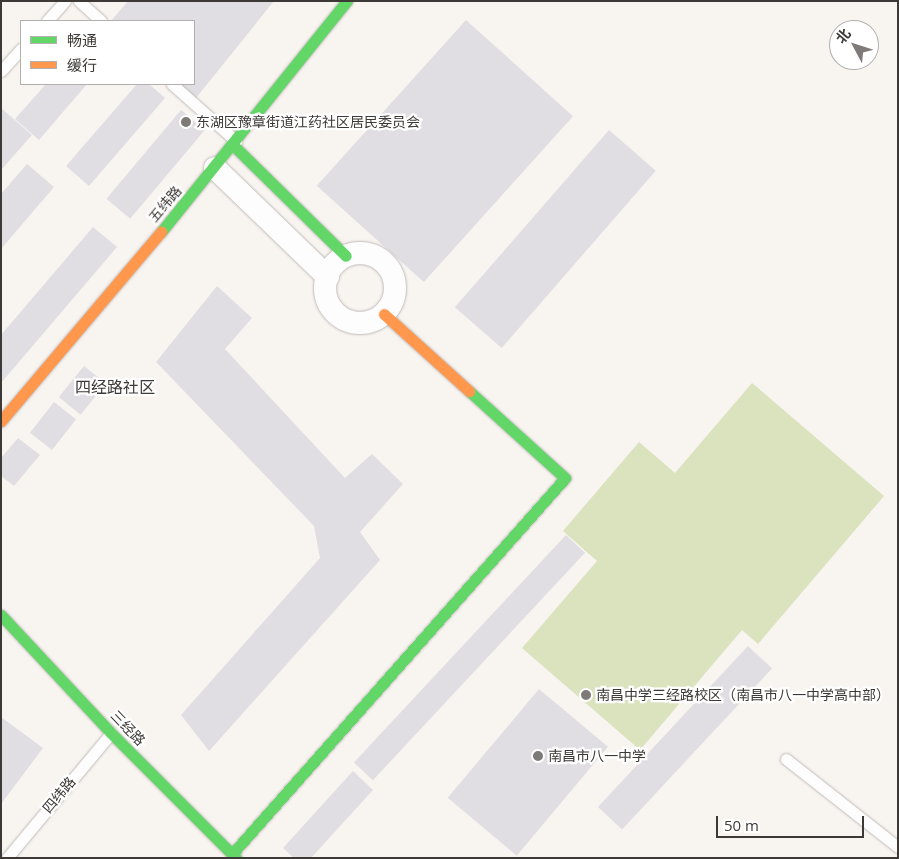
<!DOCTYPE html>
<html>
<head>
<meta charset="utf-8">
<style>
	body { margin:0 }
	#map { position:relative; width:899px; height:859px; overflow:hidden; background:#f8f4f0; font-family:"Open Sans","Noto Sans SC",sans-serif }
	div>[style] { position:absolute }
	[style*='--x'] { left:calc(var(--x)*1px); top:calc(var(--y)*1px); width:calc(var(--w)*1px); rotate:calc(var(--a)*1deg) }
	.green>* { inset:0; background:#dae2be }
	.building>* { inset:0; background:#e0dee2; transform-origin:0 0 }
	.roads { filter:drop-shadow(0 0 1px #c0bcba) drop-shadow(0 0 1px #c0bcba) }
	.lane>* { height:11px; margin:-5.5px; padding:0 5.5px; transform-origin:5.5px; border-radius:5.5px; background:#fefdfd }
	.street>* { height:22px; margin:-11px; padding:0 11px; transform-origin:11px; border-radius:11px; background:#fefdfd }
	.street>.ring { margin:-11px; padding:0; box-sizing:content-box; background:none; border:22px solid #fefdfd; border-radius:50% }
	.fast>* { height:11px; margin:-5.5px; padding:0 5.5px; transform-origin:5.5px; border-radius:5.5px; background:#63d668 }
	.slow>* { height:11px; margin:-5.5px; padding:0 5.5px; transform-origin:5.5px; border-radius:5.5px; background:#ff974d }
	.dots>* { width:14px; height:14px; translate:-50% -50%; box-sizing:border-box; border:2px solid #fff; border-radius:50% }
	span { translate:-50% -50%; white-space:nowrap; text-align:center; line-height:1.15; -webkit-text-stroke:4.5px #fff; paint-order:stroke }
	.poi-label { font-size:14px; color:#3c3936 }
	.left { translate:0 -50%; text-align:left }
	.street-label { font-size:14px; color:#3c3936 }
	.quarter-label { font-size:16px; color:#3c3936 }
	.frame { position:absolute; inset:0; border:2px solid #3c3936; pointer-events:none }
	.legend { position:absolute; left:20px; top:20px; width:175px; height:65px; box-sizing:border-box; background:#fff; border:1px solid #b1b0af; margin:0; padding:6px 9px; list-style:none; font-size:15px; color:#3c3936 }
	.legend li { display:flex; align-items:center; gap:10px; height:25px }
	.legend b { width:25px; border:1px solid #b1b0af }
	.north { position:absolute; left:829px; top:20px; width:50px; height:50px; box-sizing:border-box; background:#fff; border:1px solid #b1b0af; border-radius:50%; rotate:310deg; font-size:14px; font-weight:700; line-height:20px; text-align:center; color:#3c3936 }
	.north::after { content:''; display:block; margin:auto; width:18px; height:22px; background:#7e7a77; clip-path:polygon(50% 0,100% 100%,50% 72%,0 100%) }
	.scale { position:absolute; left:716px; top:816px; width:148px; height:22px; box-sizing:border-box; border:2px solid #3c3936; border-top:0; padding-left:6px; font-size:15px; line-height:18px; white-space:nowrap; color:#3c3936; -webkit-text-stroke:4px #fff; paint-order:stroke }
</style>
</head>
<body>
<div id="map">
	<div class="green">
		<div style="clip-path:polygon(752px 383px,884px 496px,758px 644px,742px 630px,640px 750px,522px 648px,597px 561px,563px 531px,639px 442px,675px 473px)"></div>
	</div>
	<div class="building">
		<div style="clip-path:polygon(128px 1px,274px 1px,196px 98px,179px 84px,194px 84px,194px 21px,111px 21px)"></div>
		<div style="left:466px;top:20px;width:144px;height:223px;rotate:42deg"></div>
		<div style="clip-path:polygon(46px 84px,87px 84px,39px 140px,15px 119px)"></div>
		<div style="clip-path:polygon(137px 84px,149px 84px,165px 98px,89px 186px,66px 166px)"></div>
		<div style="clip-path:polygon(1px 108px,32px 135px,1px 170px)"></div>
		<div style="left:181px;top:110px;width:31px;height:116px;rotate:40deg"></div>
		<div style="left:609px;top:130px;width:62px;height:235px;rotate:41deg"></div>
		<div style="clip-path:polygon(27px 164px,54px 187px,1px 249px,1px 194px)"></div>
		<div style="clip-path:polygon(93px 227px,117px 247px,1px 383px,1px 335px)"></div>
		<div style="clip-path:polygon(217px 286px,252px 318px,225px 349px,345px 478px,372px 454px,403px 484px,360px 532px,380px 560px,209px 751px,181px 715px,320px 558px,314px 526px,156px 362px)"></div>
		<div style="left:84px;top:366px;width:28px;height:40px;rotate:39deg"></div>
		<div style="left:54px;top:402px;width:28px;height:39px;rotate:38deg"></div>
		<div style="clip-path:polygon(18px 438px,40px 455px,14px 486px,1px 476px,1px 458px)"></div>
		<div style="left:566px;top:535px;width:26px;height:311px;rotate:43deg"></div>
		<div style="left:748px;top:646px;width:33px;height:220px;rotate:43deg"></div>
		<div style="left:539px;top:689px;width:90px;height:142px;rotate:40deg"></div>
		<div style="clip-path:polygon(1px 717px,43px 748px,1px 804px)"></div>
		<div style="clip-path:polygon(353px 771px,373px 790px,311px 858px,294px 858px,283px 848px)"></div>
	</div>
	<div class="roads">
		<div class="lane">
			<div style="--x:79;--y:1;--w:30;--a:42"></div>
			<div style="--x:47;--y:21;--w:27;--a:-48"></div>
			<div style="--x:1;--y:71;--w:30;--a:-48"></div>
			<div style="--x:172;--y:84;--w:86;--a:41.7"></div>
			<div style="--x:786;--y:759;--w:142;--a:38.2"></div>
			<div style="--x:7;--y:858;--w:163;--a:-50.2"></div>
		</div>
		<div class="street">
			<div style="--x:215;--y:168;--w:157;--a:44"></div>
			<div class="ring" style="left:325px;top:253px;width:48px;height:48px"></div>
		</div>
		<div class="fast">
			<div style="--x:233;--y:145;--w:158;--a:44.5"></div>
			<div style="--x:161;--y:232;--w:297;--a:-51.2"></div>
			<div style="--x:1;--y:615;--w:161;--a:47"></div>
			<div style="--x:111;--y:733;--w:177;--a:45"></div>
			<div style="--x:232;--y:854;--w:502;--a:-48.47"></div>
			<div style="--x:565;--y:478;--w:130;--a:-137.8"></div>
		</div>
		<div class="slow">
			<div style="--x:384;--y:314;--w:115;--a:42.2"></div>
			<div style="--x:1;--y:421;--w:248;--a:-49.8"></div>
		</div>
	</div>
	<div class="dots">
		<div style="left:186px;top:122px;background:#7e7a77"></div>
		<div style="left:586px;top:695px;background:#7e7a77"></div>
		<div style="left:538px;top:756px;background:#7e7a77"></div>
	</div>
	<div class="poi-label">
		<span class="left" style="left:196px;top:122px">东湖区豫章街道江药社区居民委员会</span>
		<span class="left" style="left:596px;top:695px">南昌中学三经路校区（南昌市八一中学高中部）</span>
		<span class="left" style="left:548px;top:756px">南昌市八一中学</span>
	</div>
	<div class="street-label">
		<span style="left:165px;top:204px;rotate:-50deg">五纬路</span>
		<span style="left:128px;top:728px;rotate:46deg">三经路</span>
		<span style="left:59px;top:795px;rotate:-50deg">四纬路</span>
	</div>
	<div class="quarter-label">
		<span style="left:115px;top:387px">四经路社区</span>
	</div>
	<div class="frame"></div>
	<ul class="legend">
	<li><b style="height:6px;background:#63d668"></b>畅通</li>
	<li><b style="height:6px;background:#ff974d"></b>缓行</li>
	</ul>
	<div class="north">北</div>
	<div class="scale">50 m</div>
</div>
</body>
</html>
